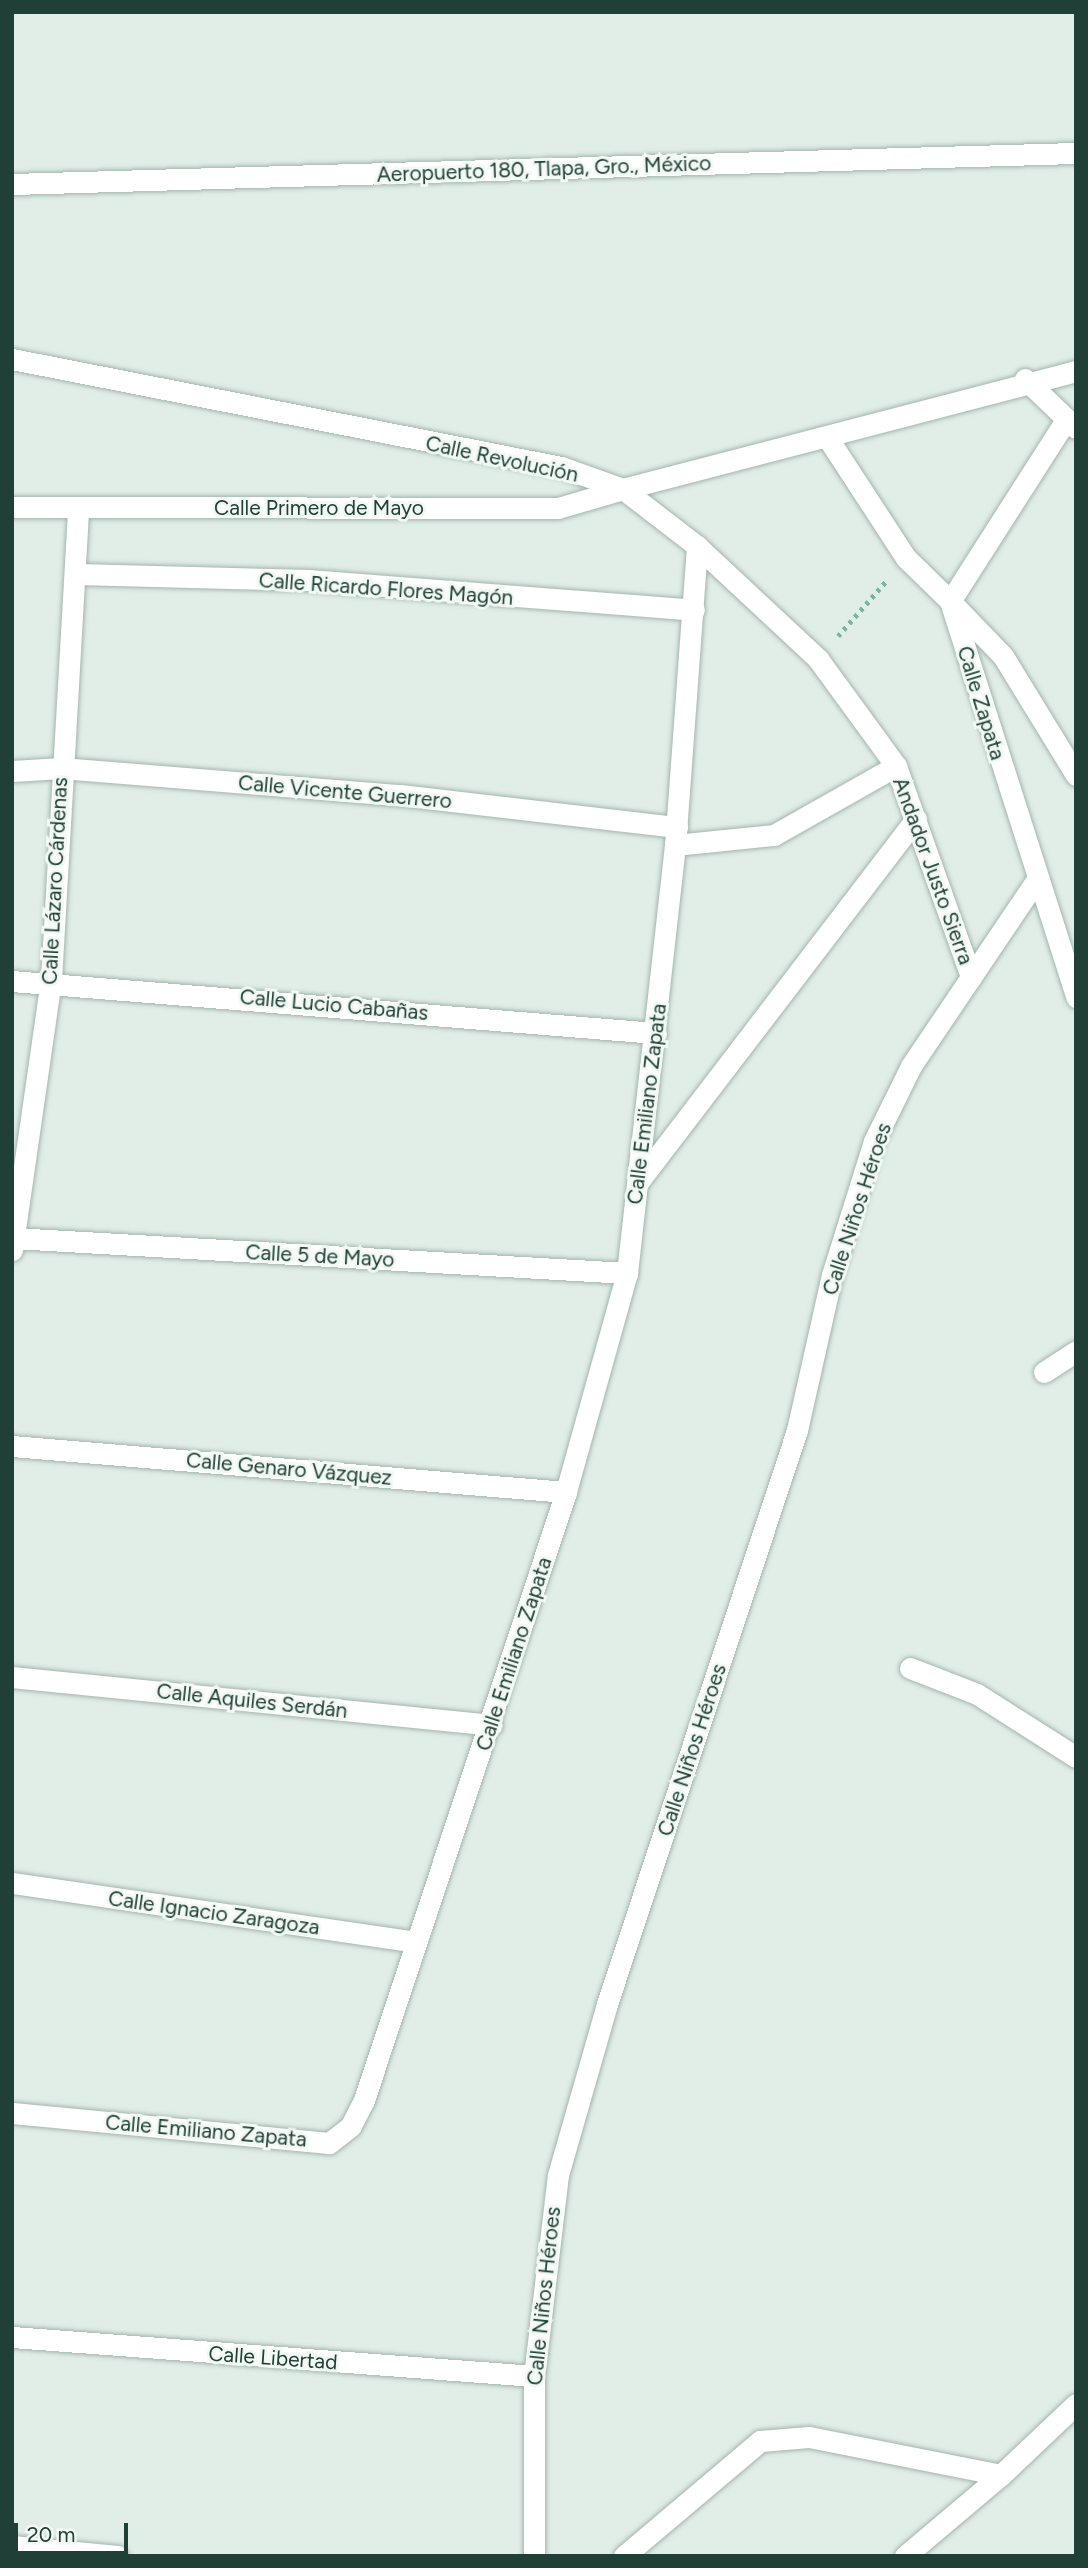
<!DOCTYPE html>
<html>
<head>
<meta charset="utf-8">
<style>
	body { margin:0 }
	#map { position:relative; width:1088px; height:2568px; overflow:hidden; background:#e1ede7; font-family:Figtree,sans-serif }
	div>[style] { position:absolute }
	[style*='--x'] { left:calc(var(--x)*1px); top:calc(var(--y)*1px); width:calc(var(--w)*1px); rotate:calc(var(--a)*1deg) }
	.path>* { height:4.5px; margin-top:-2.25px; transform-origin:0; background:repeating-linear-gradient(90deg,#7eb3a2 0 3.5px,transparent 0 8.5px) }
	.roads { filter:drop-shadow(0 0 2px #a3b5ae) drop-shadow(0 0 2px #a3b5ae) }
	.minor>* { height:21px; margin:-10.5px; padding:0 10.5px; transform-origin:10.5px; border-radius:10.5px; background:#fff }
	span { translate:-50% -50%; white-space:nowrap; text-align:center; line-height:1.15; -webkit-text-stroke:6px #f2f9f5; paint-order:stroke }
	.street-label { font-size:21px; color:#203f36 }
	.frame { position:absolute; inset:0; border:14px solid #203f36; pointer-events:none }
	.scale { position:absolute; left:14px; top:2523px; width:114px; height:32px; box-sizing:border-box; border:4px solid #203f36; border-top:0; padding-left:9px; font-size:21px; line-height:24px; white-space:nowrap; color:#203f36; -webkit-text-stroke:5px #f2f9f5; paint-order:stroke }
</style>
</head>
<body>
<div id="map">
	<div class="path">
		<div style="--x:838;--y:636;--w:74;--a:-48.8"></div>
	</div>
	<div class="roads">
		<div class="minor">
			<div style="--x:12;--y:184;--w:1064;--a:-1.67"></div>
			<div style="--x:12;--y:359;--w:560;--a:11.13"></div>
			<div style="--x:561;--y:467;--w:66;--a:19.5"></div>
			<div style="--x:623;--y:489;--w:468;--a:-14.6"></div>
			<div style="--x:1025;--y:379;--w:71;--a:43.9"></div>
			<div style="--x:1064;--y:423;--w:211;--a:122.6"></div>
			<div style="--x:950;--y:601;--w:76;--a:46.1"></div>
			<div style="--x:1003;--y:656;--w:140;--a:58.5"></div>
			<div style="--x:829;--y:440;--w:141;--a:56.9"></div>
			<div style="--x:906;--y:558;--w:62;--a:44.3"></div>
			<div style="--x:950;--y:601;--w:416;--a:72.3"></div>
			<div style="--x:12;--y:507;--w:546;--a:0.1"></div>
			<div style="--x:558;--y:508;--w:68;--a:-16.3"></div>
			<div style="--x:623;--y:489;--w:93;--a:37.6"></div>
			<div style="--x:697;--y:546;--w:300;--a:94.2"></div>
			<div style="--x:675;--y:845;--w:431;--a:96.4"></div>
			<div style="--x:627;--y:1273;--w:227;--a:105.6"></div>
			<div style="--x:566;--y:1492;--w:641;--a:108.38"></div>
			<div style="--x:364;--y:2100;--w:29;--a:117"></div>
			<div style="--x:351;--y:2126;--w:28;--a:142"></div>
			<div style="--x:329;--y:2143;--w:318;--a:-174.6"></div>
			<div style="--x:697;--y:546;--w:166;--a:43"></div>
			<div style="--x:818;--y:659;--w:132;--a:53.9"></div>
			<div style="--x:896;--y:766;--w:224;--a:70.4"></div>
			<div style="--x:77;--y:574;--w:231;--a:1.5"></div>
			<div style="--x:308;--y:580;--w:387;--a:4.4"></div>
			<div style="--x:12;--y:771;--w:49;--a:-3.5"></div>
			<div style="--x:61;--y:768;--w:340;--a:4.6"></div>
			<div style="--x:400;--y:795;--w:279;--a:6.6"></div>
			<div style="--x:675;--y:845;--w:100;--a:-5.8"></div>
			<div style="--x:774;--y:835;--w:140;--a:-29.5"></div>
			<div style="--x:12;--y:981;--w:646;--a:4.62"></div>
			<div style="--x:639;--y:1181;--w:456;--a:-52.6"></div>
			<div style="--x:13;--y:1238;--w:615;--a:3.26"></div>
			<div style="--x:12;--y:1250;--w:273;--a:-81.8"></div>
			<div style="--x:51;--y:980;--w:471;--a:-86.7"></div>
			<div style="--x:1044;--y:1372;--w:38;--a:-33"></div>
			<div style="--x:12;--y:1446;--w:556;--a:4.75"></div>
			<div style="--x:910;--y:1668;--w:72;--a:21.2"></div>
			<div style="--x:977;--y:1694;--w:117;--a:32.5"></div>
			<div style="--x:12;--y:1677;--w:482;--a:5.7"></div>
			<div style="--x:12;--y:1883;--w:408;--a:8.3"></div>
			<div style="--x:12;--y:2337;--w:523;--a:4.27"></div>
			<div style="--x:12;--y:2546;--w:106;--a:5.4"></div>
			<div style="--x:534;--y:2556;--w:180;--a:-90"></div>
			<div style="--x:534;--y:2376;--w:202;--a:-83.2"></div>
			<div style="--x:558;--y:2175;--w:178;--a:-74"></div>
			<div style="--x:607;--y:2004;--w:605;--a:-71.68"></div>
			<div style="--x:797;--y:1430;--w:159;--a:-77.3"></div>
			<div style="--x:832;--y:1275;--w:140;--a:-72.6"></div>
			<div style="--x:874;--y:1141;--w:84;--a:-63.7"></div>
			<div style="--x:911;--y:1066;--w:222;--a:-56"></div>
			<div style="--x:624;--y:2556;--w:178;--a:-40.2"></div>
			<div style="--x:760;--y:2441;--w:49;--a:-4.7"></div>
			<div style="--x:809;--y:2437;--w:196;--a:11.2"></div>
			<div style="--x:1001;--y:2475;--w:103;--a:-43.4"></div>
			<div style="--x:905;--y:2556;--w:126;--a:-40.2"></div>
		</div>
	</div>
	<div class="street-label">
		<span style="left:544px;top:169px;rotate:-2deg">Aeropuerto 180, Tlapa, Gro., México</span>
		<span style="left:502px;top:459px;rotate:12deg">Calle Revolución</span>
		<span style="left:319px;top:508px">Calle Primero de Mayo</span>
		<span style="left:386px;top:589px;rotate:4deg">Calle Ricardo Flores Magón</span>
		<span style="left:981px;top:703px;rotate:73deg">Calle Zapata</span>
		<span style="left:345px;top:792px;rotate:5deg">Calle Vicente Guerrero</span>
		<span style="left:933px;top:871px;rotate:70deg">Andador Justo Sierra</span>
		<span style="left:55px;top:881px;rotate:-87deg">Calle Lázaro Cárdenas</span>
		<span style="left:334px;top:1005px;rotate:5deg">Calle Lucio Cabañas</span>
		<span style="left:647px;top:1104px;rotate:-83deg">Calle Emiliano Zapata</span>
		<span style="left:857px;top:1209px;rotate:-72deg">Calle Niños Héroes</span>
		<span style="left:320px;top:1256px;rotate:3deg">Calle 5 de Mayo</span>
		<span style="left:289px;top:1469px;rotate:5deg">Calle Genaro Vázquez</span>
		<span style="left:514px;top:1654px;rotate:-72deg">Calle Emiliano Zapata</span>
		<span style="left:252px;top:1701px;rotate:6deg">Calle Aquiles Serdán</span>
		<span style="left:692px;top:1750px;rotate:-72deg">Calle Niños Héroes</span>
		<span style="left:214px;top:1913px;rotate:8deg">Calle Ignacio Zaragoza</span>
		<span style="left:206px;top:2131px;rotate:5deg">Calle Emiliano Zapata</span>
		<span style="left:544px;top:2296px;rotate:-84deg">Calle Niños Héroes</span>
		<span style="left:273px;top:2358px;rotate:4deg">Calle Libertad</span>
	</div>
	<div class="frame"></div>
	<div class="scale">20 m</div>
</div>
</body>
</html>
